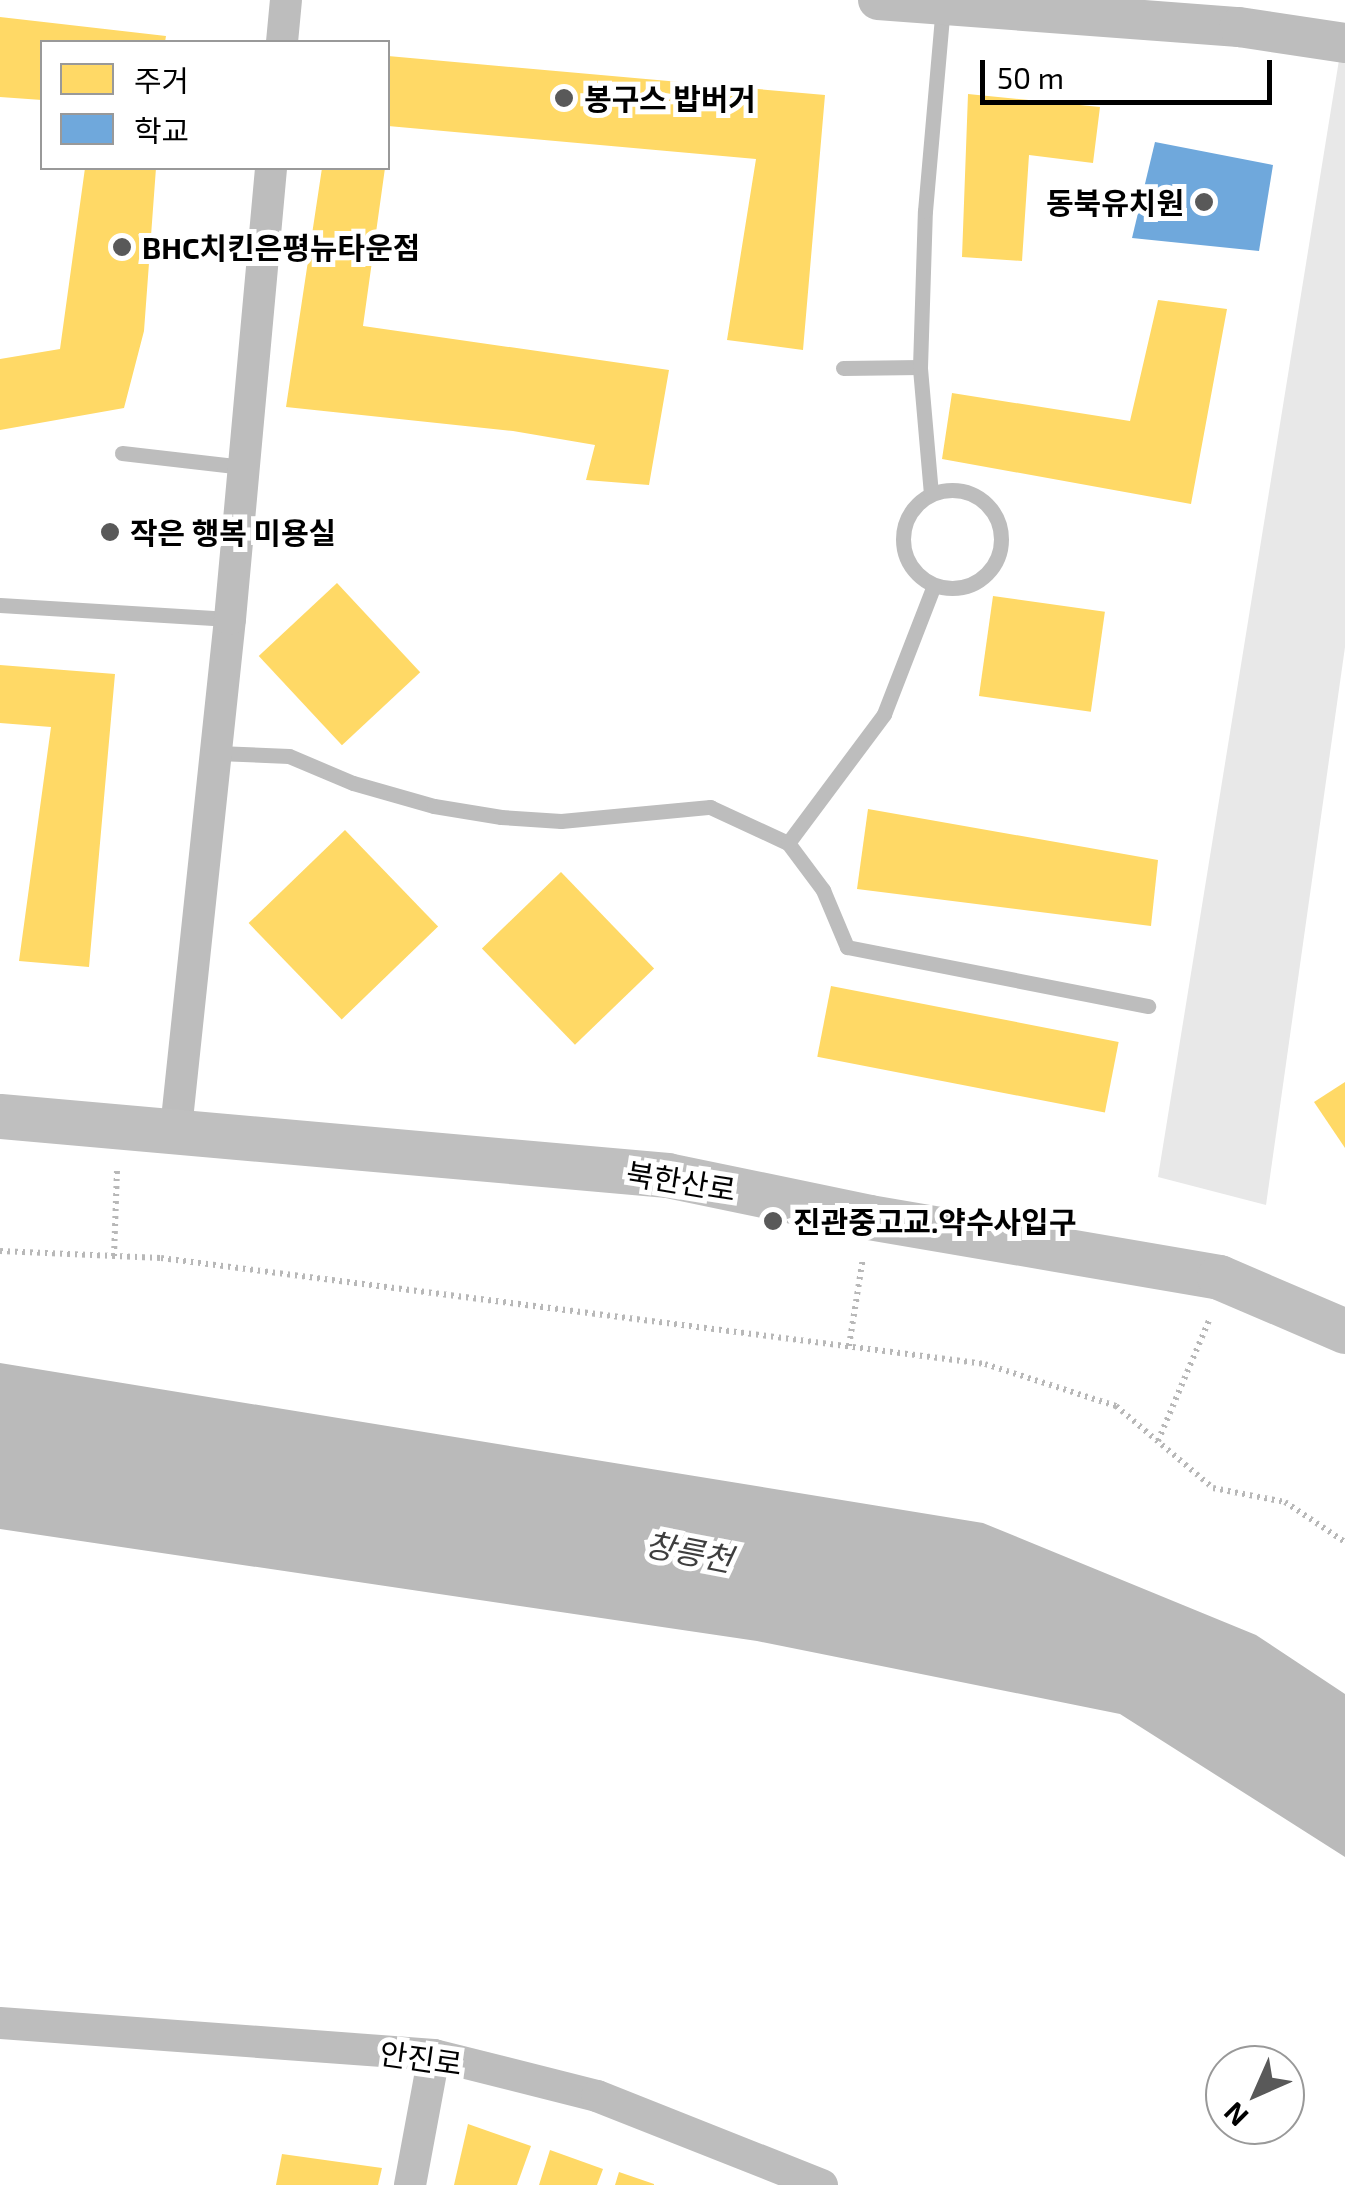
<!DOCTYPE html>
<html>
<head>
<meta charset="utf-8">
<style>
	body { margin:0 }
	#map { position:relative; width:1345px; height:2185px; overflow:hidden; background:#fff; font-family:"Exo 2","Noto Sans KR",sans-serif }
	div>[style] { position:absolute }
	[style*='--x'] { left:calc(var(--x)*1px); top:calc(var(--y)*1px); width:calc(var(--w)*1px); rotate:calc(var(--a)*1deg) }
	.green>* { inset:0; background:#e8e8e8 }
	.water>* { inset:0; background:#bababa }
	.homes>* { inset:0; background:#ffd966; transform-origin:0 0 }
	.schools>* { inset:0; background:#6fa8dc }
	.path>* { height:6px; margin-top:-3px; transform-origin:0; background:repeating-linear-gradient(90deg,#b8b8b8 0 2.5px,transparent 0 7.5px) }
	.service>* { height:15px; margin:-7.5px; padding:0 7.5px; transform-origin:7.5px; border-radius:7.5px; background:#bdbdbd }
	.service>.ring { margin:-7.5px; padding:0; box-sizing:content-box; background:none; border:15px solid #bdbdbd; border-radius:50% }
	.minor>* { height:32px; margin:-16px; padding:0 16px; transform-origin:16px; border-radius:16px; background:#bdbdbd }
	.tertiary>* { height:40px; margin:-20px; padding:0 20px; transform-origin:20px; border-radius:20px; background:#bdbdbd }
	.secondary>* { height:45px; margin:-22.5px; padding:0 22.5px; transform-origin:22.5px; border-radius:22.5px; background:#bfbfbf }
	.dots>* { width:28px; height:28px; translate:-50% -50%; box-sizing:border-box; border:5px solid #fff; border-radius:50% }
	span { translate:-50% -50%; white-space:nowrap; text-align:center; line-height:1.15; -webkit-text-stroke:10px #fff; paint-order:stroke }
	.poi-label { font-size:30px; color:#000; font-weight:700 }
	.left { translate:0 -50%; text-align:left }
	.right { translate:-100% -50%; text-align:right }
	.street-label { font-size:30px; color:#000 }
	.water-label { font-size:32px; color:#3e3e3e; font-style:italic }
	.legend { position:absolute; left:40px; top:40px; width:350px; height:130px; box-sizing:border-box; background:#fff; border:2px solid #999; margin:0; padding:12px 18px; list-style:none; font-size:30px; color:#000 }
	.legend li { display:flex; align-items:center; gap:20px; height:50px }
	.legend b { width:50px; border:2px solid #999 }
	.north { position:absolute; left:1205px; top:2045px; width:100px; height:100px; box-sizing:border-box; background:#fff; border:2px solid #999; border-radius:50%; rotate:225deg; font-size:28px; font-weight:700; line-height:40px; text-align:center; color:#000 }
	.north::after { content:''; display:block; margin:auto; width:35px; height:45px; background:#595959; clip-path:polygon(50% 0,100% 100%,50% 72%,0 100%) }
	.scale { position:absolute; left:980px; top:60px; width:292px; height:45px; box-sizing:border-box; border:5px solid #000; border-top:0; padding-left:12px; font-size:30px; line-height:35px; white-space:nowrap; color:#000; -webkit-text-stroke:8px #fff; paint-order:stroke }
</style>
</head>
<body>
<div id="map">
	<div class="green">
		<div style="clip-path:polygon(1345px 23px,1345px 647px,1266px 1205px,1158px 1177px)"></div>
	</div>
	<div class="water">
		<div style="clip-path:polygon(0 1363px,983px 1523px,1256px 1635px,1345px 1694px,1345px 1857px,1120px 1714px,757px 1641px,0 1529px)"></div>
	</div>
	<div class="homes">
		<div style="clip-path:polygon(0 17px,166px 36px,165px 42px,42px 42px,42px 100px,0 97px)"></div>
		<div style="clip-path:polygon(388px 56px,825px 95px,803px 350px,727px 340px,756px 159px,388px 126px)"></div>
		<div style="clip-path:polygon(968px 94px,1100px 107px,1093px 163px,1029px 155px,1022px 261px,962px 257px)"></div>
		<div style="clip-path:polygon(85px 168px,156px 168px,144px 331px,124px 408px,0 430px,0 359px,60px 349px)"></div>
		<div style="clip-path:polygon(322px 168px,385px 168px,363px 326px,669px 370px,649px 485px,586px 480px,595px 445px,513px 431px,286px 407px)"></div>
		<div style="clip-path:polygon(1158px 300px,1227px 309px,1191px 504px,942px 459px,952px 393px,1130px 421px)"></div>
		<div style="left:337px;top:583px;width:122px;height:107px;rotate:47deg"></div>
		<div style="left:993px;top:596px;width:113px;height:101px;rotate:8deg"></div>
		<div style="clip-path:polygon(0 665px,115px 674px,89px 967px,19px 961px,51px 727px,0 723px)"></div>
		<div style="clip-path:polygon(868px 809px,1158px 860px,1151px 926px,857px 889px)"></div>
		<div style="left:345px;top:830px;width:134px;height:134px;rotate:46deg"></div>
		<div style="left:561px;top:872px;width:134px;height:110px;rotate:46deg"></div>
		<div style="left:831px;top:986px;width:293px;height:72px;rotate:11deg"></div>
		<div style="clip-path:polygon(1345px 1082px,1345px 1148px,1314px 1102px)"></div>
		<div style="clip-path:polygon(468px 2124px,531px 2146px,517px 2185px,454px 2185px)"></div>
		<div style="clip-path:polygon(550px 2150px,603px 2169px,597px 2185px,539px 2185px)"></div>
		<div style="clip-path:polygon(282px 2154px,382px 2168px,378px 2185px,276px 2185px)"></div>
		<div style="clip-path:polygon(619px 2172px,654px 2184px,654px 2185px,615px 2185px)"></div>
	</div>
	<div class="schools">
		<div style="clip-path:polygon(1155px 142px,1273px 165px,1259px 251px,1132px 238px)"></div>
	</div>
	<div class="path">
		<div style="--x:0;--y:1251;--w:161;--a:2.5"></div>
		<div style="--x:161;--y:1258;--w:831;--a:7.33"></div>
		<div style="--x:985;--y:1364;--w:138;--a:17.8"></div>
		<div style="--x:1116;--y:1406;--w:127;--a:40.2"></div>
		<div style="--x:1213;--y:1488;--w:73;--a:11"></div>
		<div style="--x:1285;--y:1502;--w:72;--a:33.7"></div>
		<div style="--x:114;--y:1256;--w:86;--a:-88"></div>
		<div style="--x:849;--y:1346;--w:89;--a:-81"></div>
		<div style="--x:1158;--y:1441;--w:131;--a:-67.1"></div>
	</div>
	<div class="service">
		<div style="--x:843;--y:368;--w:77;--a:-0.7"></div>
		<div style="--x:122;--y:453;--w:122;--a:6.6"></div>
		<div class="ring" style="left:903px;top:490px;width:83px;height:83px"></div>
		<div style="--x:931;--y:494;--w:127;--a:-95"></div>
		<div style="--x:920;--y:367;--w:156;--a:-88.2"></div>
		<div style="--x:925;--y:211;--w:206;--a:-85"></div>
		<div style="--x:0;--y:605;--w:230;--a:3.5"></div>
		<div style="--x:217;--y:753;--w:72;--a:2.4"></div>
		<div style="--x:289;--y:756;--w:69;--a:22.9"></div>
		<div style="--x:353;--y:783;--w:84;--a:15.9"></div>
		<div style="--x:434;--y:806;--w:68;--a:9.3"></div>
		<div style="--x:501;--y:817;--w:60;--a:3.8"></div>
		<div style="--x:561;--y:821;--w:150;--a:-5.4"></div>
		<div style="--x:710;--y:807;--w:86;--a:24.8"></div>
		<div style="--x:788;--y:843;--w:59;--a:53.3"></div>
		<div style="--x:823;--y:890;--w:62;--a:67.2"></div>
		<div style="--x:847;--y:947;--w:307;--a:11.1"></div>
		<div style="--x:788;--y:843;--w:161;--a:-53.3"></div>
		<div style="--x:884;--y:714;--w:138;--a:-68.8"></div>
	</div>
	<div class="minor">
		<div style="--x:282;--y:42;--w:42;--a:-84.6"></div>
		<div style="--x:176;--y:1129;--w:513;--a:-83.96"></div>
		<div style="--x:230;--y:619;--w:453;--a:-84.8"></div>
		<div style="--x:0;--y:2023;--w:435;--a:4.2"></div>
		<div style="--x:434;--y:2055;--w:168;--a:14.1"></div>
		<div style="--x:597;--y:2096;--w:242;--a:21.6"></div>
		<div style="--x:410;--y:2185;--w:132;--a:-79.5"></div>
	</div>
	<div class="tertiary">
		<div style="--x:878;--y:0;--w:362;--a:4.3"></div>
		<div style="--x:1239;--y:27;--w:107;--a:8.6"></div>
	</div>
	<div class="secondary">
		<div style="--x:0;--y:1116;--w:670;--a:5.05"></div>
		<div style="--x:667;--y:1175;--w:206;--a:11.7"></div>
		<div style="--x:869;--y:1217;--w:355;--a:9.7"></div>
		<div style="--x:1219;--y:1277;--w:137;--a:23.2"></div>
	</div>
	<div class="dots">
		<div style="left:564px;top:98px;background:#595959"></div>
		<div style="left:1204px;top:202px;background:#595959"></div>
		<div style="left:122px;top:247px;background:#595959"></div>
		<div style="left:110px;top:532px;background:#595959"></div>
		<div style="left:773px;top:1221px;background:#595959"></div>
	</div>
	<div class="poi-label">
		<span class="left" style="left:584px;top:98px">봉구스 밥버거</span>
		<span class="right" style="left:1184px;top:202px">동북유치원</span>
		<span class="left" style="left:142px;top:247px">BHC치킨은평뉴타운점</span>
		<span class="left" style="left:130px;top:532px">작은 행복 미용실</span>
		<span class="left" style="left:793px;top:1221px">진관중고교.약수사입구</span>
	</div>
	<div class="street-label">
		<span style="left:681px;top:1181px;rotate:9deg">북한산로</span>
		<span style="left:421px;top:2058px;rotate:8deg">안진로</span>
	</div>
	<div class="water-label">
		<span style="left:689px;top:1551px;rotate:11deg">창릉천</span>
	</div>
	<ul class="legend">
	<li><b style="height:28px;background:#ffd966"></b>주거</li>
	<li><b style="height:28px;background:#6fa8dc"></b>학교</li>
	</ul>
	<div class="north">N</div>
	<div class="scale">50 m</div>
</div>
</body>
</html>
